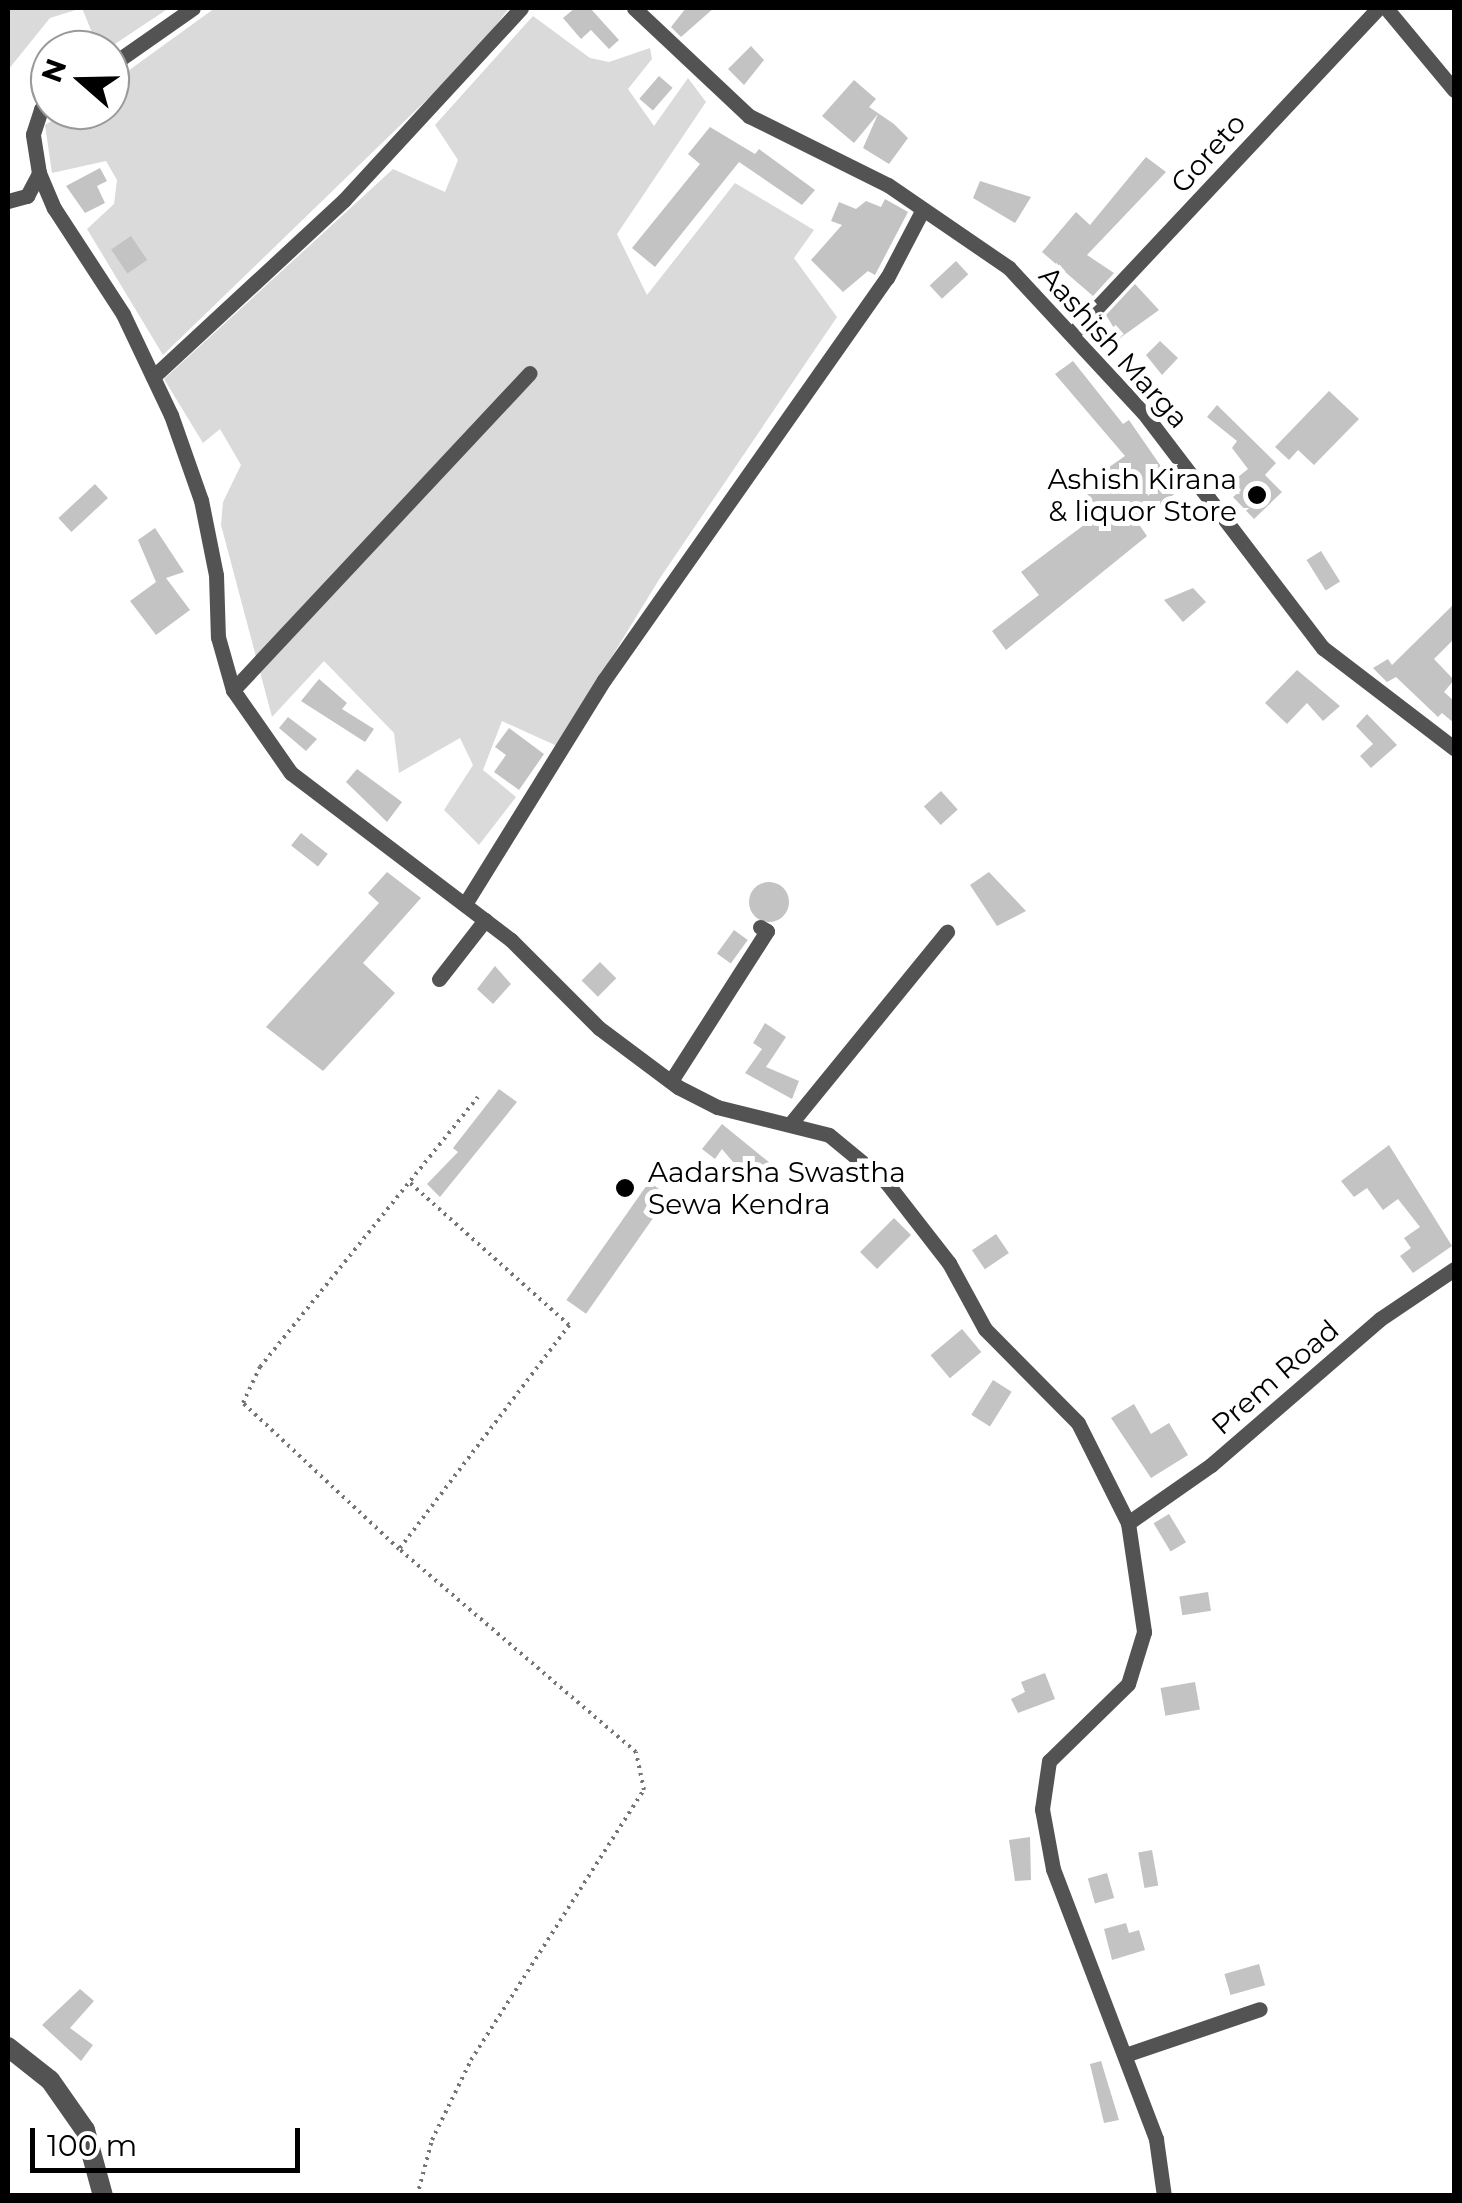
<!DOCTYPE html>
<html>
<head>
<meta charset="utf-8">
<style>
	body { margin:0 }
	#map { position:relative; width:1462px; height:2203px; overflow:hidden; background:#fff; font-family:Montserrat,sans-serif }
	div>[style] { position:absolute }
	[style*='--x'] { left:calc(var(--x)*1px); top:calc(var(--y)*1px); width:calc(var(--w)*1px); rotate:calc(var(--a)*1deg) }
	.green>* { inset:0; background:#dadada }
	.building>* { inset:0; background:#c3c3c3; transform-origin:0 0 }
	.round { border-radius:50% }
	.path>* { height:4px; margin-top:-2px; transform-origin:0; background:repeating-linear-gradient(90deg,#757575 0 2.5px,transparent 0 7.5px) }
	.minor>* { height:15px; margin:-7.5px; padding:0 7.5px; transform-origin:7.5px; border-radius:7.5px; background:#535353 }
	.tertiary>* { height:20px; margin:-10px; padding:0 10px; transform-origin:10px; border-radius:10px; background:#535353 }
	.dots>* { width:28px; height:28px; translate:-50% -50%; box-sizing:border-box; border:5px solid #fff; border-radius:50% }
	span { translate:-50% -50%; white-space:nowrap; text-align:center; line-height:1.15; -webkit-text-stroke:10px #fff; paint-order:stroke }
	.street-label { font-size:28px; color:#000 }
	.poi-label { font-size:28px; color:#000 }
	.right { translate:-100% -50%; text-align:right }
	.left { translate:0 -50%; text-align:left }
	.frame { position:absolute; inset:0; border:10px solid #000; pointer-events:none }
	.north { position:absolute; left:30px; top:30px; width:100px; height:100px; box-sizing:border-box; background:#fff; border:2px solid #999; border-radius:50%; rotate:290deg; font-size:28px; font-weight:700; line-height:40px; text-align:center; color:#000 }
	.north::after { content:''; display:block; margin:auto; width:35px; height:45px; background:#000; clip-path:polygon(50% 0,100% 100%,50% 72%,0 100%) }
	.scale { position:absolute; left:30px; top:2128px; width:270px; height:45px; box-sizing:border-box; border:5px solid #000; border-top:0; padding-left:12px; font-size:30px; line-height:35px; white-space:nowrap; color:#000; -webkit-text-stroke:8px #fff; paint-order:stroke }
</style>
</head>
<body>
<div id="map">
	<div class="green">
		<div style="clip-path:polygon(8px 8px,169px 8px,106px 50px,99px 50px,82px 8px,50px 18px,8px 70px)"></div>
		<div style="clip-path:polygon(215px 8px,509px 8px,476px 52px,163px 355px,87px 229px,114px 204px,117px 180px,106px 161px,52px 173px,45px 125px,69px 110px,110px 110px,110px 84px)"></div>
		<div style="clip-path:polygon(533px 16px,590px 58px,609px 62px,650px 48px,652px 59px,628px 89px,654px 126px,688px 78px,706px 102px,617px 234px,647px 295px,735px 183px,814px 230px,794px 258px,837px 317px,660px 578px,557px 746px,502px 721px,483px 770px,516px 797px,479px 845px,444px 810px,473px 765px,460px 738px,399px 773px,394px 733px,324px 661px,272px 717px,221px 525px,223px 502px,241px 465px,220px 429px,203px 443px,164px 379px,393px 169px,445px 192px,458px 160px,435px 125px)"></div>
	</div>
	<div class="building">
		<div style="clip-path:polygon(575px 8px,590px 8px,619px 40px,609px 49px,591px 30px,581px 39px,563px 18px)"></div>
		<div style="clip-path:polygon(686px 8px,714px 8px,681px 37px,671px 27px)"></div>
		<div style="clip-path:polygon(751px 46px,764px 60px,744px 85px,728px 69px)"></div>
		<div style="left:659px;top:76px;width:18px;height:30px;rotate:41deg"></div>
		<div style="clip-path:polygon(854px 80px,876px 99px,869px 107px,894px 124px,908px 138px,889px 164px,863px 148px,878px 114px,854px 143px,822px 116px)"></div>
		<div style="clip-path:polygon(710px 127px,755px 154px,759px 149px,815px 190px,802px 205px,739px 162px,655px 267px,632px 248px,700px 164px,688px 154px)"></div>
		<div style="clip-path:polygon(1146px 157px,1166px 172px,1087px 255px,1114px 273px,1093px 296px,1042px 252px,1076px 212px,1090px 225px)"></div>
		<div style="clip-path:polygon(100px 168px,107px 181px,97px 186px,105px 203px,85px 213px,66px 186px)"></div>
		<div style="clip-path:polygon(980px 181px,1031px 197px,1015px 223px,973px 198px)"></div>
		<div style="clip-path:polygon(885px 199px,908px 212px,875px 275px,868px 271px,843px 292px,811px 260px,842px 225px,831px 221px,839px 202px,856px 209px,866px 201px,881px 207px)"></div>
		<div style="left:131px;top:236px;width:29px;height:24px;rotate:56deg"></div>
		<div style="left:956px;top:261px;width:18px;height:36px;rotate:47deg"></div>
		<div style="clip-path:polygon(1135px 284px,1159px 310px,1120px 338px,1106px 315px)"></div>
		<div style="clip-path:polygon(1160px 341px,1178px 358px,1162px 375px,1146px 355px)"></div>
		<div style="clip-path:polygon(1073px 361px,1123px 424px,1129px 420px,1178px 491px,1138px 523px,1147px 536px,1006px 650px,992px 631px,1039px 595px,1021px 572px,1100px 513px,1082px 486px,1125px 456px,1055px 374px)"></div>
		<div style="clip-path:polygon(1329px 391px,1359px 419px,1314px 465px,1298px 450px,1289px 460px,1275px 447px)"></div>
		<div style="clip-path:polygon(1217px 405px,1276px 463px,1265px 475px,1282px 492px,1254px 519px,1233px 497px,1241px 490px,1233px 481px,1248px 469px,1232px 448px,1237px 441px,1207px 417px)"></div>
		<div style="left:95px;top:484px;width:19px;height:50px;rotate:47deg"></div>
		<div style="clip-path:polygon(155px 528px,184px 572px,166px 578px,190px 610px,156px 635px,130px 601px,156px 582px,138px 540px)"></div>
		<div style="left:1321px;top:551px;width:36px;height:17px;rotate:58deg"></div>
		<div style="clip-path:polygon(1193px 588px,1206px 602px,1183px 622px,1164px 600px)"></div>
		<div style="clip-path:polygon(1454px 604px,1454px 639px,1434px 659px,1454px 680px,1444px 692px,1454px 701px,1454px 723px,1442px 713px,1438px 717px,1396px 677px,1387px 682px,1373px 668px,1388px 659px,1392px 665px)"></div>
		<div style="clip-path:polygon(1297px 670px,1340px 706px,1323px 721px,1307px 703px,1287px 724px,1265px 703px)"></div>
		<div style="clip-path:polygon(319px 679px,347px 703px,342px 709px,374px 729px,365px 742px,301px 701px)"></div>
		<div style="clip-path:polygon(1367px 714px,1397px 745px,1371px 768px,1360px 756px,1373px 744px,1356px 726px)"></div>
		<div style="clip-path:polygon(288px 717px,317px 739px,306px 751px,279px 728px)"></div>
		<div style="clip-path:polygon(509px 728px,544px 754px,519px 790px,494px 772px,506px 755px,495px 747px)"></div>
		<div style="clip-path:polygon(357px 769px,402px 802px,387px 822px,346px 782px)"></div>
		<div style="left:941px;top:791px;width:25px;height:23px;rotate:48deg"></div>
		<div style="left:301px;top:833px;width:34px;height:16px;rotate:38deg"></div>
		<div style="clip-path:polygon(387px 872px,421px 898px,363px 963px,395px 993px,323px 1071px,266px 1027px,379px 903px,368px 893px)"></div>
		<div style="clip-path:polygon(989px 872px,1026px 911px,997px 926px,970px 885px)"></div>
		<div class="round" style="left:749px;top:882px;width:40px;height:40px"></div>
		<div style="left:734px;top:930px;width:17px;height:29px;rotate:36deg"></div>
		<div style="left:600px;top:962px;width:23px;height:26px;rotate:45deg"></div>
		<div style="clip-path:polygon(495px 966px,511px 984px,493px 1004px,477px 989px)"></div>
		<div style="clip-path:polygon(765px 1023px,786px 1037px,766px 1067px,799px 1081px,792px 1099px,745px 1073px,762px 1049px,753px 1043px)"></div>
		<div style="clip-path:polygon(499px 1089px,517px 1102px,440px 1197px,427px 1184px,458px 1152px,453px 1148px)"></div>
		<div style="clip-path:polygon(722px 1124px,770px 1163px,749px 1181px,722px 1149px,715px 1159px,702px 1149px)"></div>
		<div style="clip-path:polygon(1389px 1145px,1452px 1246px,1413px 1273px,1400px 1256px,1411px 1248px,1404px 1238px,1420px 1227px,1398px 1199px,1383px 1210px,1367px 1188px,1354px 1197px,1341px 1181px)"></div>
		<div style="left:649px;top:1182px;width:24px;height:144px;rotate:35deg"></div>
		<div style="left:894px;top:1218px;width:24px;height:48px;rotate:45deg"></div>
		<div style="left:996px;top:1234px;width:23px;height:29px;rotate:56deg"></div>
		<div style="left:962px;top:1329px;width:30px;height:41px;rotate:50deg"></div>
		<div style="left:993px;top:1380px;width:22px;height:41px;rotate:32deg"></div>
		<div style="clip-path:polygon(1134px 1404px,1151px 1434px,1169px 1423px,1188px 1455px,1151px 1478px,1111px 1418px)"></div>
		<div style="left:1169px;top:1514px;width:33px;height:18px;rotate:59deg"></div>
		<div style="left:1208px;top:1592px;width:19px;height:29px;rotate:81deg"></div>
		<div style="clip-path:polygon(1045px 1673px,1055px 1699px,1018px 1713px,1011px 1699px,1025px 1692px,1021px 1682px)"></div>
		<div style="left:1195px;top:1682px;width:28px;height:35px;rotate:80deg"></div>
		<div style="clip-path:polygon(1030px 1837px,1031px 1880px,1015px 1881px,1009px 1840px)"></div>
		<div style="left:1152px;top:1850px;width:36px;height:14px;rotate:80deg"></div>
		<div style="left:1107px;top:1873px;width:26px;height:20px;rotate:74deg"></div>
		<div style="clip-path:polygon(1126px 1923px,1129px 1933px,1139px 1930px,1145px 1950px,1112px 1960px,1104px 1929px)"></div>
		<div style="left:1259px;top:1964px;width:22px;height:36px;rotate:74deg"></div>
		<div style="clip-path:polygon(80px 1989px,94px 2001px,70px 2028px,93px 2045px,81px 2061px,42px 2025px)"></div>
		<div style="clip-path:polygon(1101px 2061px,1119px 2120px,1104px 2123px,1090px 2064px)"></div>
	</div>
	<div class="path">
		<div style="--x:400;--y:1548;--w:280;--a:-52.8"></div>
		<div style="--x:569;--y:1325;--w:215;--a:-138.2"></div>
		<div style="--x:417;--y:2196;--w:58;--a:-75"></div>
		<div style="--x:432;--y:2140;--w:89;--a:-64"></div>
		<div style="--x:471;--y:2060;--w:321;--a:-57.4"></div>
		<div style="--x:644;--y:1790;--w:39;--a:-102"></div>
		<div style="--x:636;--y:1752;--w:312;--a:-139.4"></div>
		<div style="--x:399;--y:1549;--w:214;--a:-136.9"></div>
		<div style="--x:243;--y:1403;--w:40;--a:-65"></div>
		<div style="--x:260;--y:1367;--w:347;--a:-51.1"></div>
	</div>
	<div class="minor">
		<div style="--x:634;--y:8;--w:158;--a:43.2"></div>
		<div style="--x:749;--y:116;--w:155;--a:26.4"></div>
		<div style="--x:888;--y:185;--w:147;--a:34.4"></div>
		<div style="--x:1009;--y:268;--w:197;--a:47.1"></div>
		<div style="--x:1143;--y:412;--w:297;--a:52.7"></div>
		<div style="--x:1323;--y:648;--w:165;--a:37.4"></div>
		<div style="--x:1386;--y:8;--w:107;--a:50.3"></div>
		<div style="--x:110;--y:66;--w:101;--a:-34.9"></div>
		<div style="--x:39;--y:173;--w:38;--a:67"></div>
		<div style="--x:54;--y:208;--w:126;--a:56.9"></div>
		<div style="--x:123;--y:314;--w:112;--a:64.6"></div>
		<div style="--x:171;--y:415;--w:90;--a:70.6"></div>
		<div style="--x:201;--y:500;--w:76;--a:78.7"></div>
		<div style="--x:216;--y:575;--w:62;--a:88.2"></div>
		<div style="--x:218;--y:637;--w:55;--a:74.2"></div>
		<div style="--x:233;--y:690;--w:101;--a:55.1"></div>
		<div style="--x:291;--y:773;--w:276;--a:37.2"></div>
		<div style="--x:511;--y:940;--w:124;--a:45"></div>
		<div style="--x:599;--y:1028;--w:99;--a:36.8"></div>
		<div style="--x:678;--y:1087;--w:44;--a:27.1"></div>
		<div style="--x:717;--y:1107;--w:115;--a:14"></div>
		<div style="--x:829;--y:1135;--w:74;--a:39.5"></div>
		<div style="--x:886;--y:1182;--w:103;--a:52.1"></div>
		<div style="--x:949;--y:1263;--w:75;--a:61.4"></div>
		<div style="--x:985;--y:1329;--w:132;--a:45.3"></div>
		<div style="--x:1078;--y:1423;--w:112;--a:63.4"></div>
		<div style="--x:1128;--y:1523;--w:110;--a:81.6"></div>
		<div style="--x:1144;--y:1632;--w:54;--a:107.1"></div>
		<div style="--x:1128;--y:1684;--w:110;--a:135.7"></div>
		<div style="--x:1049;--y:1761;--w:49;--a:98.3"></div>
		<div style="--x:1042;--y:1809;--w:61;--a:79.6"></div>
		<div style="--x:1053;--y:1869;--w:289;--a:69.1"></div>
		<div style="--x:1156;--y:2139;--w:58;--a:82"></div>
		<div style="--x:8;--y:201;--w:20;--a:-15"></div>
		<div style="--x:27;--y:196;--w:26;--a:-62"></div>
		<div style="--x:39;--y:173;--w:39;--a:-99"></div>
		<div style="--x:33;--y:134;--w:26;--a:-72"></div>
		<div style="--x:41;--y:109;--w:10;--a:-29"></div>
		<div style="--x:1074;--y:332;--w:444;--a:-46.8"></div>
		<div style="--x:153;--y:377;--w:260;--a:-42.8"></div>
		<div style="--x:344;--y:200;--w:261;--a:-47.3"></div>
		<div style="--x:233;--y:690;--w:434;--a:-46.9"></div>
		<div style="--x:465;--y:904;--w:264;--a:-58.2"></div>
		<div style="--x:604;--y:680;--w:492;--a:-54.9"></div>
		<div style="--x:887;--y:278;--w:76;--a:-62.4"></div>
		<div style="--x:439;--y:979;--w:75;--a:-52.1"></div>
		<div style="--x:671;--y:1081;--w:178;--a:-57.4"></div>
		<div style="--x:767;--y:931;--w:8;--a:-150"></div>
		<div style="--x:791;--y:1123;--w:247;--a:-50.8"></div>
		<div style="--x:1128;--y:1523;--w:101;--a:-34.9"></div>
		<div style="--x:1211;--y:1465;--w:223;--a:-40.8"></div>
		<div style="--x:1380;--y:1319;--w:89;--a:-34"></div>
		<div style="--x:1128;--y:2054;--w:139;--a:-18.8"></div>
	</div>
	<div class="tertiary">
		<div style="--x:8;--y:2047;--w:53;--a:38.2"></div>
		<div style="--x:50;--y:2080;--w:61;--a:55"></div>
		<div style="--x:85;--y:2130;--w:68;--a:74.7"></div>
	</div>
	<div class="dots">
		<div style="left:1257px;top:495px;background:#000"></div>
		<div style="left:625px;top:1188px;background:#000"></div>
	</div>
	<div class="street-label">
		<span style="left:1208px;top:153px;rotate:-48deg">Goreto</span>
		<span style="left:1114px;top:347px;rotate:48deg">Aashish Marga</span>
		<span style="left:1275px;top:1377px;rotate:-41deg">Prem Road</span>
	</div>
	<div class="poi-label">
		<span class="right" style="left:1237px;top:495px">Ashish Kirana<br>&amp; liquor Store</span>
		<span class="left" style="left:648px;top:1188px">Aadarsha Swastha<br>Sewa Kendra</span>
	</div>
	<div class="frame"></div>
	<div class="north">N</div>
	<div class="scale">100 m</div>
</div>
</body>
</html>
